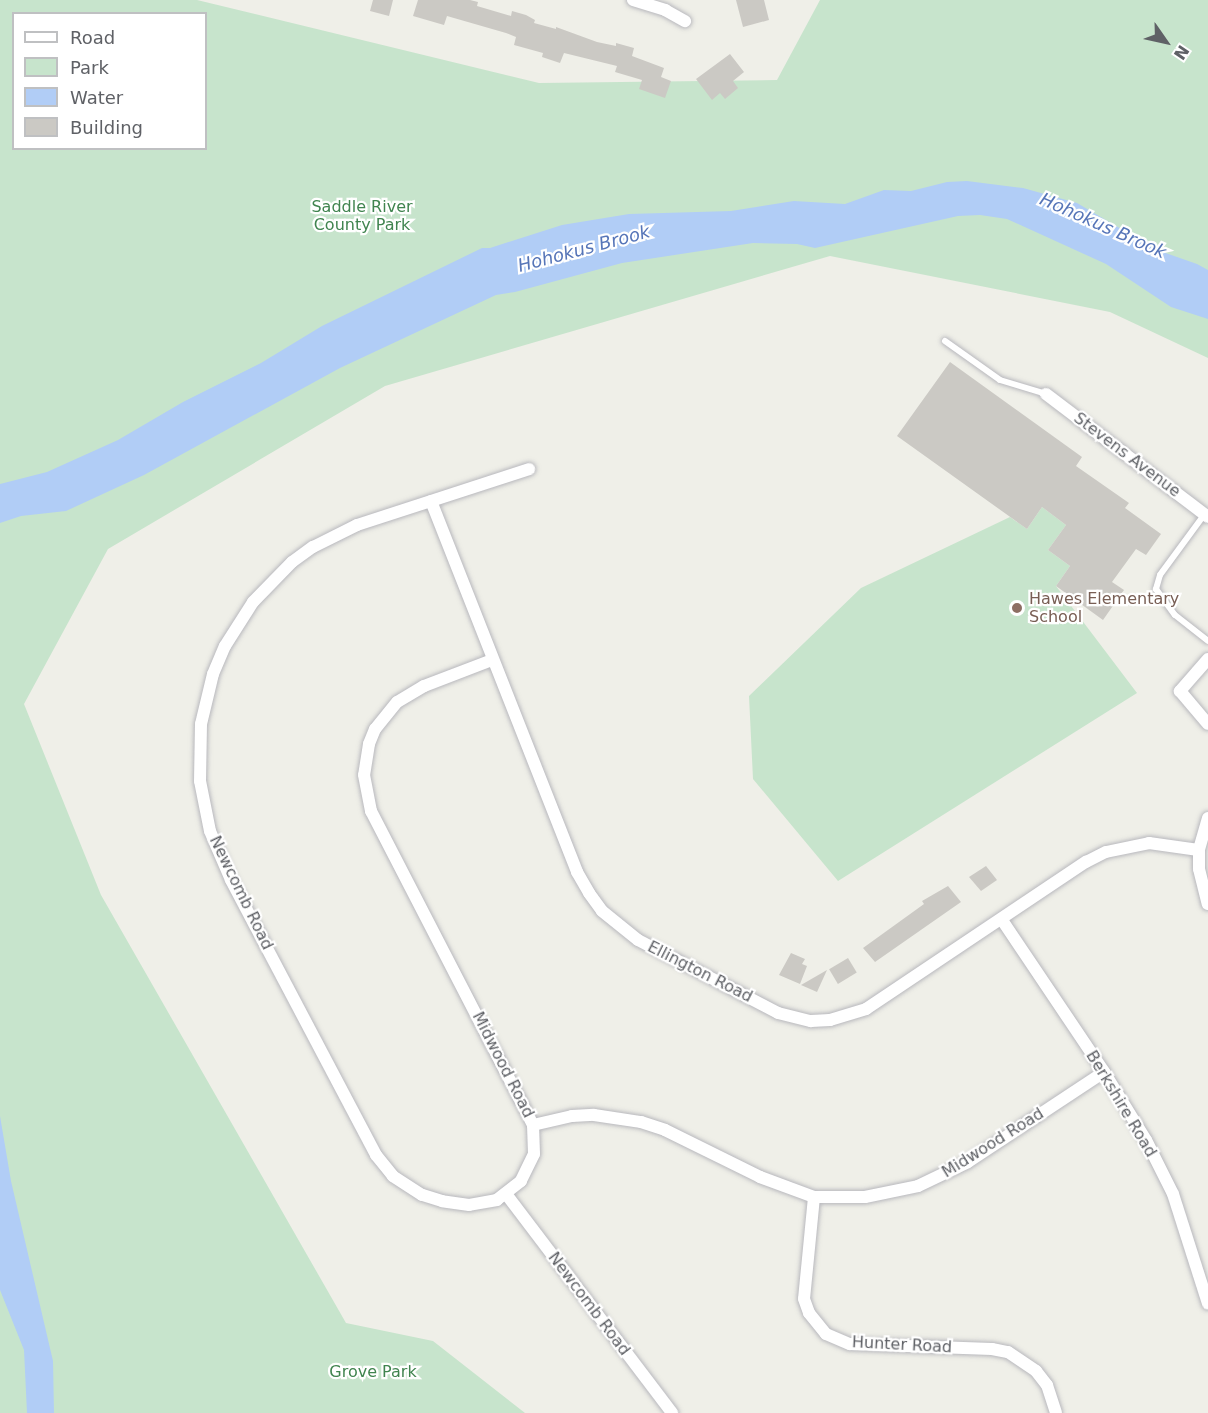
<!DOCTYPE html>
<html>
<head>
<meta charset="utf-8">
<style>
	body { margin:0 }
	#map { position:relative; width:1208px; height:1413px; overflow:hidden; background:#efefe8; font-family:"DejaVu Sans",sans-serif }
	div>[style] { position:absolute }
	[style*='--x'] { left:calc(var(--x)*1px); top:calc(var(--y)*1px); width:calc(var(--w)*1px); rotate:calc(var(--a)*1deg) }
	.green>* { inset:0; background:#c7e4cc }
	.water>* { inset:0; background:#b1cdf6 }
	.building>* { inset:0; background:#cbc9c4; transform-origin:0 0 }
	.roads { filter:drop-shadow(0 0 2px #b8b8bd) drop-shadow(0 0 2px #b8b8bd) }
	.service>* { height:6px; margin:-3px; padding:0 3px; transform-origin:3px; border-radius:3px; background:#fff }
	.minor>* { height:12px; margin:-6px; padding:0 6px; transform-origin:6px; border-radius:6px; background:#fff }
	.dots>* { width:16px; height:16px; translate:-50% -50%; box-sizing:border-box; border:3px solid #fff; border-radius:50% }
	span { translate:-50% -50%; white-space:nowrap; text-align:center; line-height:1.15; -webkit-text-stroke:4.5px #fff; paint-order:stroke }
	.park-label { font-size:16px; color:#40844f }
	.street-label { font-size:16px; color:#5f6166 }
	.education-label { font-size:16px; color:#785e54 }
	.left { translate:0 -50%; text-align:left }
	.water-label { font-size:18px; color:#5675b8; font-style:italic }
	.legend { position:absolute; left:12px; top:12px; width:195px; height:138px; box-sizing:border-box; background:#fff; border:2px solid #bfc0c2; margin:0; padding:8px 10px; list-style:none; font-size:18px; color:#5f6166 }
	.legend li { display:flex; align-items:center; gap:12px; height:30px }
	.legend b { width:30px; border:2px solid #bfc0c2 }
	.north { position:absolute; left:1136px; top:12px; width:60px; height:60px; -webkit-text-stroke:4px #fff; paint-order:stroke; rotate:124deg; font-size:16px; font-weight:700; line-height:24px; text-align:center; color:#5f6166 }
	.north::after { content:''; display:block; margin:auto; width:21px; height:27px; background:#5f6166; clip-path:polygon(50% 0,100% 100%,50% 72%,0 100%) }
</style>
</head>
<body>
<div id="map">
	<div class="green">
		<div style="clip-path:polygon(evenodd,0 0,197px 0,539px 83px,777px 80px,820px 0,1208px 0,1208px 358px,1110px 312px,830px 256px,385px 386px,108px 549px,24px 704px,101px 895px,346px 1323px,433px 1341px,525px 1413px,0 1413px,0 0,14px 14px,206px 14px,206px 148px,14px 148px,14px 14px)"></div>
		<div style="clip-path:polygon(1042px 507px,1066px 525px,1048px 550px,1070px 566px,1056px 586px,1137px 693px,838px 881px,753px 779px,749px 696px,861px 588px,1010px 517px,1027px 529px)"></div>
	</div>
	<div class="water">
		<div style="clip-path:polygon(967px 181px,1023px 188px,1077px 203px,1157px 250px,1197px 264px,1208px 270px,1208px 319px,1171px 307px,1106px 264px,1007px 219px,980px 215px,958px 216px,815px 248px,797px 244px,753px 243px,622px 263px,515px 292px,496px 295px,340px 368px,144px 475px,66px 511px,21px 516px,0 523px,0 484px,47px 472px,118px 440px,183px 402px,261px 363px,322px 326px,482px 248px,490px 248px,562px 225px,629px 214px,731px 211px,794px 201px,845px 204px,884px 190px,911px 191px,947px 182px)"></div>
		<div style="clip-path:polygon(0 1116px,11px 1181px,53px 1361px,54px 1413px,27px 1413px,24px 1350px,0 1290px)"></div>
	</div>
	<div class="building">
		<div style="clip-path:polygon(373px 0,393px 0,389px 16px,370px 11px)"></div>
		<div style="clip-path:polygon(418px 0,470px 0,478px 2px,477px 6px,511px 16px,512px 11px,526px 15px,535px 20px,534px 23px,556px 29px,556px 27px,597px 42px,616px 46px,616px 43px,634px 48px,632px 56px,664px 68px,661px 77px,671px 81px,665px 98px,639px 89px,642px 80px,615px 72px,617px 66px,564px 53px,560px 63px,542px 57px,543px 53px,514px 45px,516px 37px,506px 33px,447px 16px,444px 25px,413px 16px)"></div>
		<div style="clip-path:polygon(736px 0,764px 0,769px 20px,743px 27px)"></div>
		<div style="clip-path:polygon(730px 54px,744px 72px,733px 81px,738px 88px,725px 99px,720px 93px,712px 100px,696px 79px)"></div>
		<div style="clip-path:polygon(950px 362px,1082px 457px,1076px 466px,1129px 503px,1125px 508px,1161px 534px,1146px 555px,1136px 549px,1112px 582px,1124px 590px,1103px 620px,1056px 586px,1070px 566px,1048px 550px,1066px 525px,1042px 507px,1027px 529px,897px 436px)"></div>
		<div style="clip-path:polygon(986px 866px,997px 880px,981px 891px,969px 877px)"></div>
		<div style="clip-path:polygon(948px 886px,961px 902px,875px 962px,863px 948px,924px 904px,922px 901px)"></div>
		<div style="clip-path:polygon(791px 953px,805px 959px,802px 964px,807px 966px,800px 984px,779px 975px)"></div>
		<div style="left:848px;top:958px;width:17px;height:22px;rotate:59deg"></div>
		<div style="clip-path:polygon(827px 970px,817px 992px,801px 985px)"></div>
	</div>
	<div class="roads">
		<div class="service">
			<div style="--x:945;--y:341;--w:67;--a:35.3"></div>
			<div style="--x:1000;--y:380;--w:48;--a:16.9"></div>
			<div style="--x:1204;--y:515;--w:74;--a:126.3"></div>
			<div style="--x:1160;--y:575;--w:15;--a:106"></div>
			<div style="--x:1156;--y:589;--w:32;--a:54"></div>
			<div style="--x:1175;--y:615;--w:42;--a:38.2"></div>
		</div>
		<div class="minor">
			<div style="--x:633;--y:0;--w:34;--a:17"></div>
			<div style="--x:665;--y:10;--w:23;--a:29"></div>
			<div style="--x:1046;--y:394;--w:203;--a:37.2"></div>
			<div style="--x:431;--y:501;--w:399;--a:68.5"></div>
			<div style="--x:577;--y:872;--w:24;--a:60"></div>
			<div style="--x:589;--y:893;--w:22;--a:54"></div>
			<div style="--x:602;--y:911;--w:46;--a:38.9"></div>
			<div style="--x:638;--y:940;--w:158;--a:27.5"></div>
			<div style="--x:778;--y:1013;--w:34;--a:14"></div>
			<div style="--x:811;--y:1021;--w:19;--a:-3"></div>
			<div style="--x:830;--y:1020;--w:38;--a:-17"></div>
			<div style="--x:866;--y:1009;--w:265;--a:-33.8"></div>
			<div style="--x:1086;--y:862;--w:22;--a:-27"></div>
			<div style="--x:1106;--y:852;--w:44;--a:-11.8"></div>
			<div style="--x:1149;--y:843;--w:50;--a:8"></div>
			<div style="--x:1208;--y:659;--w:43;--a:131.2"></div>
			<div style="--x:1180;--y:691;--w:43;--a:49.7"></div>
			<div style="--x:492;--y:660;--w:73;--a:159.1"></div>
			<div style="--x:424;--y:686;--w:31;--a:149"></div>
			<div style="--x:397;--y:702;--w:35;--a:129"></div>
			<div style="--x:375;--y:729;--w:16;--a:112"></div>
			<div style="--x:369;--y:744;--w:31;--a:99"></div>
			<div style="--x:364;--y:775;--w:37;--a:79"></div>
			<div style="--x:371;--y:811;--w:353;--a:62.7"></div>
			<div style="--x:533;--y:1125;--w:29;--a:88"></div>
			<div style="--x:534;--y:1154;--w:30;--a:116"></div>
			<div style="--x:521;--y:1181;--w:31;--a:142"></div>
			<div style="--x:497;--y:1200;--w:28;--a:170"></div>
			<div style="--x:469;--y:1205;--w:27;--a:-172"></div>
			<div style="--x:442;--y:1201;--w:21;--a:-163"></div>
			<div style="--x:422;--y:1195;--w:35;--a:-147"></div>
			<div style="--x:393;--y:1176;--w:27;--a:-129"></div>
			<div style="--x:376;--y:1155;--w:311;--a:-117.8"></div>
			<div style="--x:231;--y:880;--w:53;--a:-113.2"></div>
			<div style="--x:210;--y:831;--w:51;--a:-101.3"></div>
			<div style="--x:200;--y:781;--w:57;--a:-89"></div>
			<div style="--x:201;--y:724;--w:51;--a:-76.5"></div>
			<div style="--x:213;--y:674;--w:30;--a:-67"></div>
			<div style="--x:225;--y:646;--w:52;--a:-57.5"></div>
			<div style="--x:253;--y:602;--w:56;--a:-45.7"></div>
			<div style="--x:292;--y:562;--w:26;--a:-36"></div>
			<div style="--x:313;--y:547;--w:49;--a:-26.6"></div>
			<div style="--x:357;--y:525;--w:181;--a:-18"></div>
			<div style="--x:1208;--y:818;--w:33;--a:106"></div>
			<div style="--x:1199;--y:850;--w:19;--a:90"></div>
			<div style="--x:1199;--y:869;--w:36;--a:76"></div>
			<div style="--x:1002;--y:920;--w:183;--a:56.1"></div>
			<div style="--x:1104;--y:1072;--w:80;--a:58.3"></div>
			<div style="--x:1146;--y:1140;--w:60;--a:63.4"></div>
			<div style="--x:1173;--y:1194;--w:115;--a:72.3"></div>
			<div style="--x:533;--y:1125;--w:40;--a:-13"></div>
			<div style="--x:572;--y:1116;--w:22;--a:-3"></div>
			<div style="--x:594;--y:1115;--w:48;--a:8.5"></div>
			<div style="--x:641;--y:1122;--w:25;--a:18"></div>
			<div style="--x:665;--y:1130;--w:106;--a:26.3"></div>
			<div style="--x:760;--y:1177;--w:58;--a:20.3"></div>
			<div style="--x:814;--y:1197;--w:51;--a:0"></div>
			<div style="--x:865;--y:1197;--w:54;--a:-11.7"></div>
			<div style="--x:918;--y:1186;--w:55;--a:-25.6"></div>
			<div style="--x:968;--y:1162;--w:163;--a:-33.5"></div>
			<div style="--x:506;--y:1194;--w:275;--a:52.8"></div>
			<div style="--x:814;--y:1197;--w:102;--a:95.6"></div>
			<div style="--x:804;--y:1299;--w:15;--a:70"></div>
			<div style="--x:809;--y:1313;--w:27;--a:51"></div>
			<div style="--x:826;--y:1334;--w:26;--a:23"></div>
			<div style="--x:850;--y:1344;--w:142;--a:2"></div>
			<div style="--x:992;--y:1349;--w:16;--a:11"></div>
			<div style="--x:1008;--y:1352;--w:34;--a:34"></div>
			<div style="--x:1036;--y:1371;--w:18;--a:52"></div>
			<div style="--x:1047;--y:1385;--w:29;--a:72"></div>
		</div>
	</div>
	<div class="dots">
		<div style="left:1017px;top:608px;background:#8d6e63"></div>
	</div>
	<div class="park-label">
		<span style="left:362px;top:216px">Saddle River<br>County Park</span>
		<span style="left:373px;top:1372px">Grove Park</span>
	</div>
	<div class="street-label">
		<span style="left:1127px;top:455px;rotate:37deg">Stevens Avenue</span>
		<span style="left:241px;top:893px;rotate:64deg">Newcomb Road</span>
		<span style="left:700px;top:972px;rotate:27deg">Ellington Road</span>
		<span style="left:503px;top:1065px;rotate:63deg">Midwood Road</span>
		<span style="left:1121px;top:1104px;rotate:59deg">Berkshire Road</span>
		<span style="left:993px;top:1143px;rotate:-32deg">Midwood Road</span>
		<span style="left:589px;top:1304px;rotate:53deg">Newcomb Road</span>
		<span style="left:902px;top:1345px;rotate:3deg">Hunter Road</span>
	</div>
	<div class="education-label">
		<span class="left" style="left:1029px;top:608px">Hawes Elementary<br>School</span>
	</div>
	<div class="water-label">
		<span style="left:1103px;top:226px;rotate:24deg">Hohokus Brook</span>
		<span style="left:584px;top:249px;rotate:-15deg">Hohokus Brook</span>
	</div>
	<ul class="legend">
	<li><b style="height:8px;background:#fff"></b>Road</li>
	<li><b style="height:16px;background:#c7e4cc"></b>Park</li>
	<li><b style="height:16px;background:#b1cdf6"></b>Water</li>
	<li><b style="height:16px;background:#cbc9c4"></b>Building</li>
	</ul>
	<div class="north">N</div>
</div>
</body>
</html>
